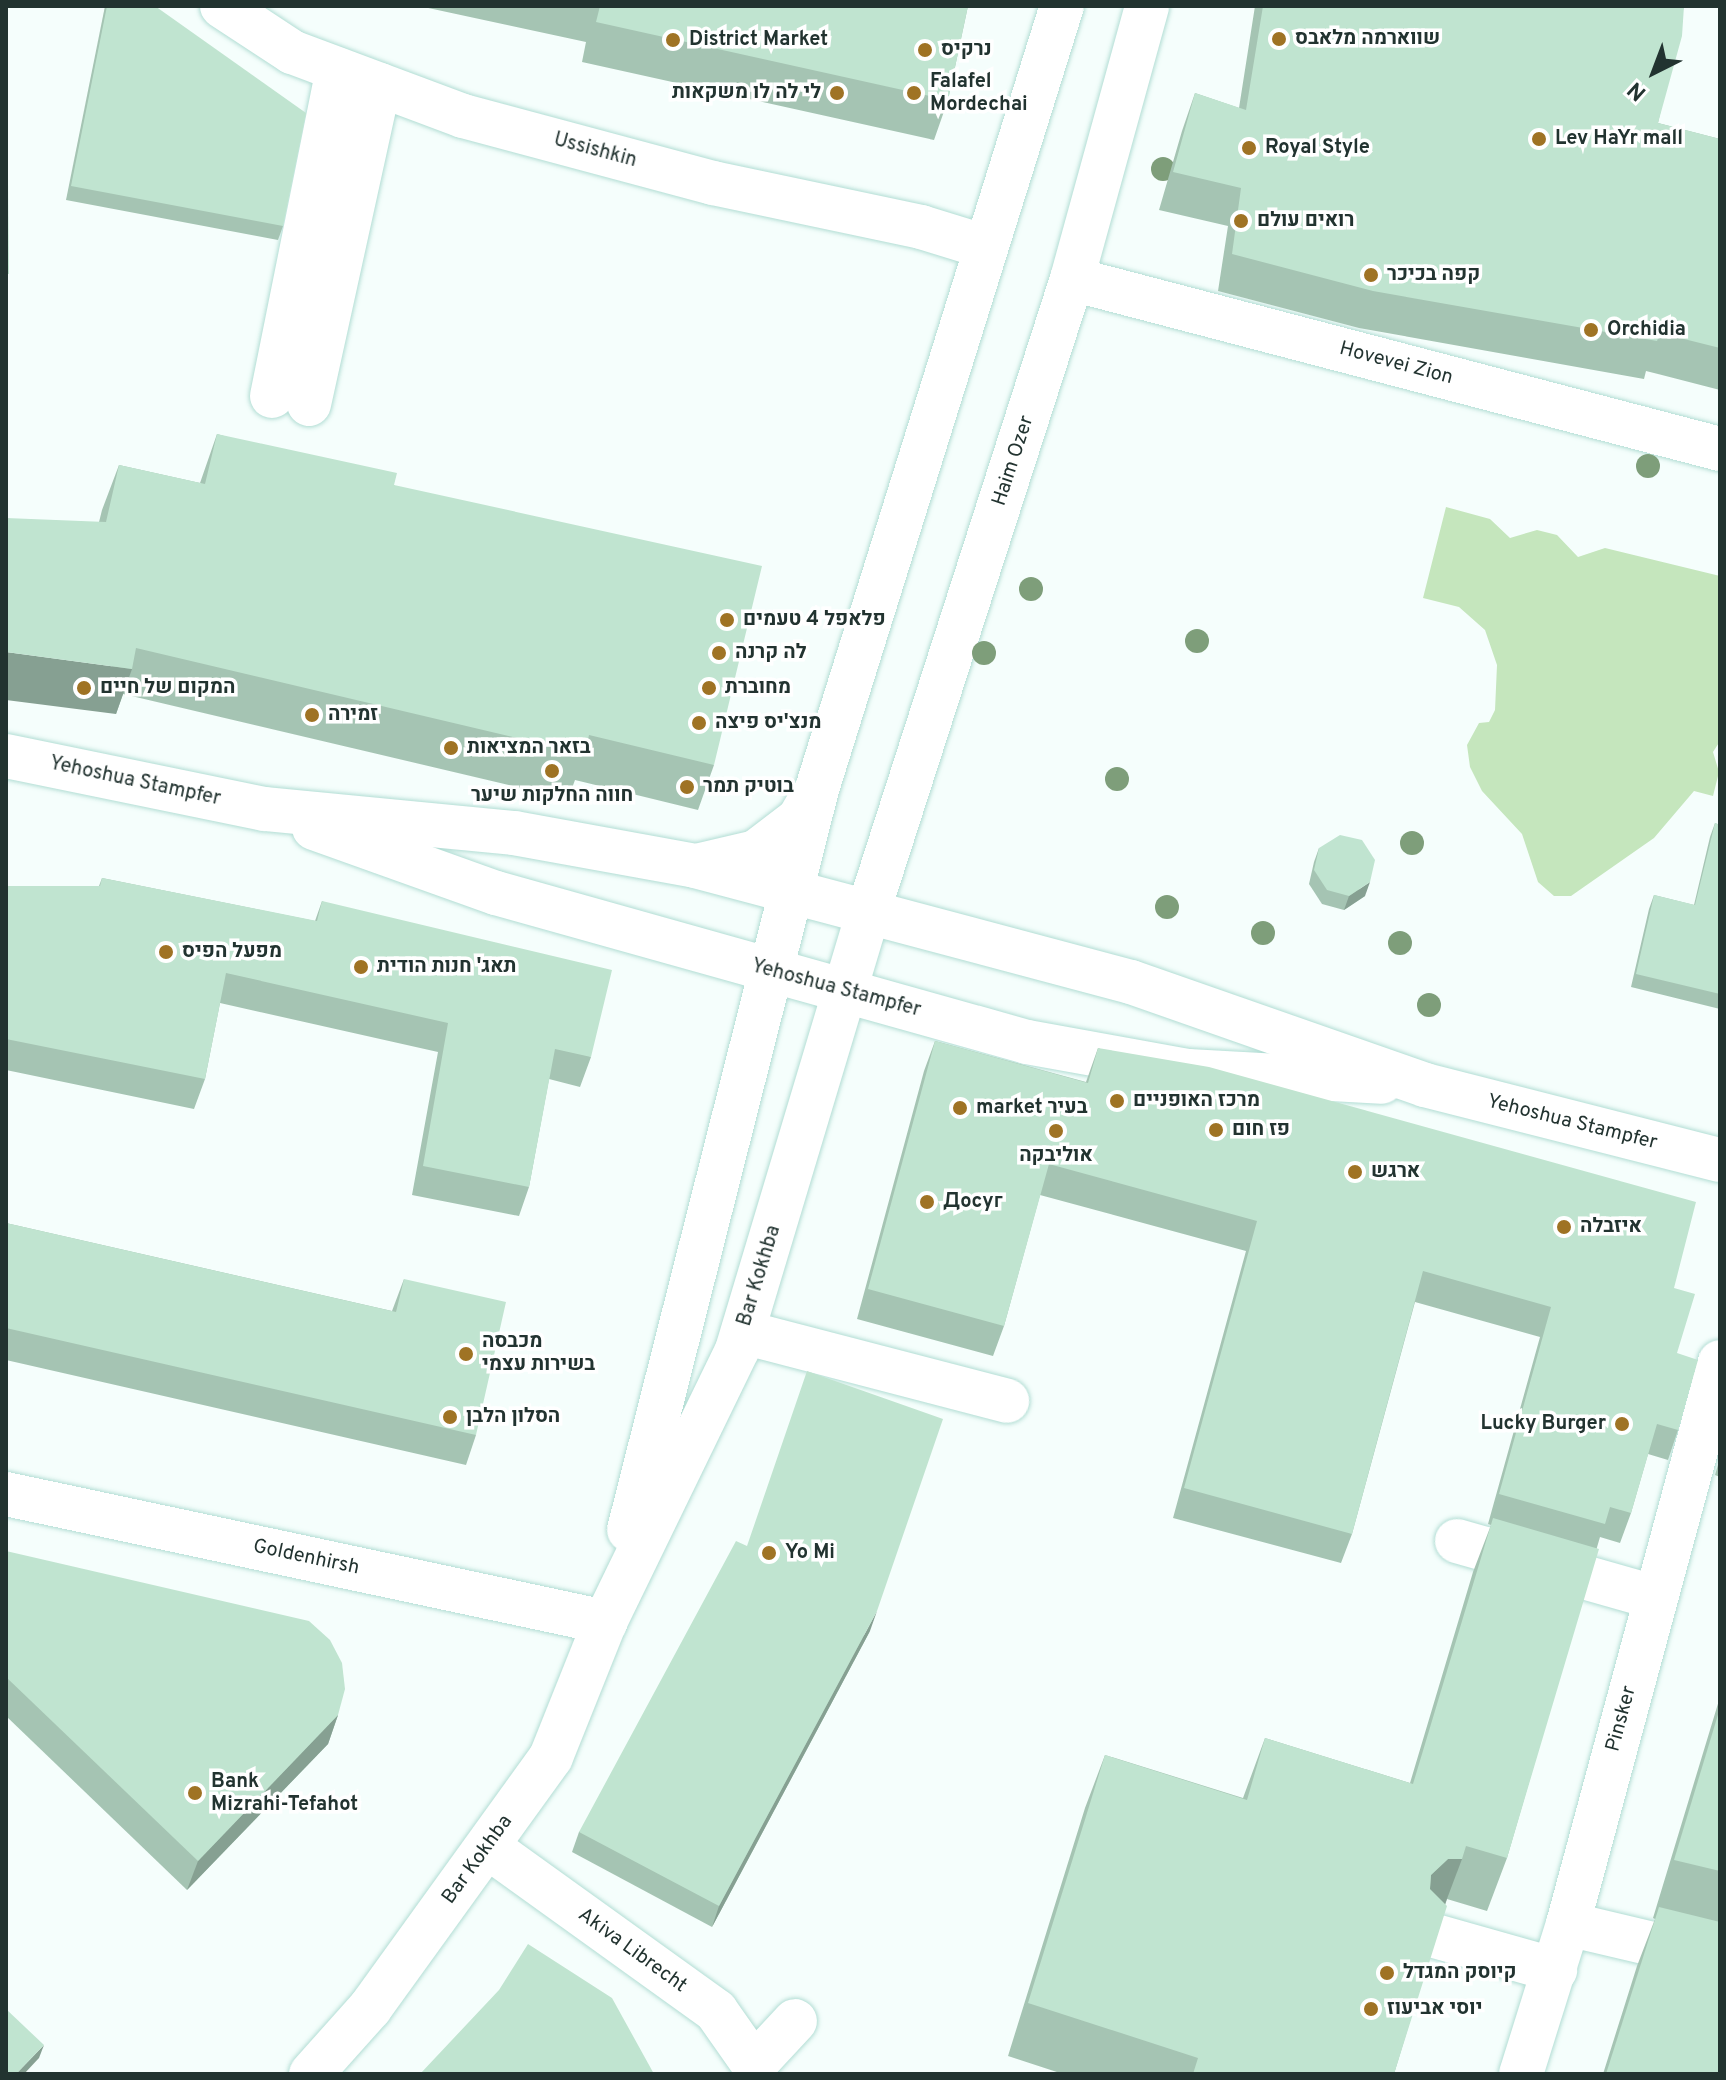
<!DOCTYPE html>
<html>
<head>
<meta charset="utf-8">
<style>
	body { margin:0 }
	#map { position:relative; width:1726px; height:2080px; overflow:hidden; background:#f5fefc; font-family:Overpass,Heebo,sans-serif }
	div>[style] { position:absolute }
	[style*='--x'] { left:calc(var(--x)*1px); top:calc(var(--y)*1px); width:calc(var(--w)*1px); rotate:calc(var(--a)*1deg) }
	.green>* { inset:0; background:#c5e6bd }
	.roads { filter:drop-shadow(0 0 2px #b2ddd4) drop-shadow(0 0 2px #b2ddd4) }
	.minor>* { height:44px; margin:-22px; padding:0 22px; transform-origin:22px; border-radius:22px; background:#fff }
	.trees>* { width:24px; height:24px; margin:-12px; border-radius:50%; background:#7e9e7a }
	.wall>* { inset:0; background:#a5c4b3 }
	.shaded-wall>* { inset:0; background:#86a092 }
	.building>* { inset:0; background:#c0e4d0 }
	.dots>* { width:22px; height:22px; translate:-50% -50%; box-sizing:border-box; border:4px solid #fff; border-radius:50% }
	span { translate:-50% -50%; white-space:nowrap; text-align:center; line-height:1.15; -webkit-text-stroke:7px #fff; paint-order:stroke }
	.poi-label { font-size:20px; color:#223330; font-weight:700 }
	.left { translate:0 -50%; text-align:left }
	.right { translate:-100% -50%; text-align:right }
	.street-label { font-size:20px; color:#223330 }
	.frame { position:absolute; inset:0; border:8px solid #223330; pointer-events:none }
	.north { position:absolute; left:1614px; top:32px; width:80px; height:80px; -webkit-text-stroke:6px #fff; paint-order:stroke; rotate:222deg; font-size:22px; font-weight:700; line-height:32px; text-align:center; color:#223330 }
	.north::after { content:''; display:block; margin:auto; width:28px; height:36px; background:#223330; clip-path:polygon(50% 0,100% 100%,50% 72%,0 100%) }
</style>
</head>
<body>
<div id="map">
	<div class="green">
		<div style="clip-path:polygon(1446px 507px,1490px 519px,1510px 538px,1537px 530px,1557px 535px,1578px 557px,1605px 548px,1720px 576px,1720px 741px,1713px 752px,1719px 772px,1713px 796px,1694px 791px,1654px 838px,1571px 896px,1554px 896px,1538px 882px,1522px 834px,1482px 791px,1470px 767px,1467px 745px,1479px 723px,1489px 722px,1495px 710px,1497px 665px,1485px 630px,1459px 607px,1423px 598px)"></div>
	</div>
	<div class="roads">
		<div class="minor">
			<div style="--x:222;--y:6;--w:84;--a:33.3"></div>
			<div style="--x:292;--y:52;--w:183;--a:20.5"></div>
			<div style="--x:463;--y:116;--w:259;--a:15"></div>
			<div style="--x:713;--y:183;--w:213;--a:11.9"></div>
			<div style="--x:921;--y:227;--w:68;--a:17.1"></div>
			<div style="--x:1072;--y:279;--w:670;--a:14.7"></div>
			<div style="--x:272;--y:396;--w:333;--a:-78.6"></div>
			<div style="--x:309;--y:404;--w:327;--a:-77.6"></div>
			<div style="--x:6;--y:756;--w:264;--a:11.6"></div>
			<div style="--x:265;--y:809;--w:250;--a:5.5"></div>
			<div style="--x:514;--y:833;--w:184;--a:10.3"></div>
			<div style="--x:695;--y:866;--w:451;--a:14.9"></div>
			<div style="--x:1131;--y:982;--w:312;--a:19.3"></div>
			<div style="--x:1425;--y:1085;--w:304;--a:14.3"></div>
			<div style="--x:314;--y:828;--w:193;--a:19.7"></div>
			<div style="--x:496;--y:893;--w:552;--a:15.67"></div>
			<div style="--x:1027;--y:1042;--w:164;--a:10.2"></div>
			<div style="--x:1188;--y:1071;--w:194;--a:3.2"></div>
			<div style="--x:701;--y:865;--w:57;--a:-13.3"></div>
			<div style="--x:756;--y:852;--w:54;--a:-37.5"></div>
			<div style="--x:799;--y:819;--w:24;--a:-60"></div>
			<div style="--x:743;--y:1332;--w:273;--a:14.6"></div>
			<div style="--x:6;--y:1494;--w:613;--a:12.06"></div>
			<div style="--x:629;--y:1530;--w:764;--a:-75.76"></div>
			<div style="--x:817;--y:789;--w:820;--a:-72.63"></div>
			<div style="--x:1457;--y:1541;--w:205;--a:15.9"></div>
			<div style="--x:488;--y:1847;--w:281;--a:35.7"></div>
			<div style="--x:716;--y:2011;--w:66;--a:54.9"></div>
			<div style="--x:754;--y:2065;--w:9;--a:84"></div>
			<div style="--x:1568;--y:1924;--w:156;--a:13.3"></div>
			<div style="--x:1435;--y:1936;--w:125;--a:15.8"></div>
			<div style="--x:754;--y:2065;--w:60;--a:-47"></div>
			<div style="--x:311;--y:2074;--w:89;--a:-48.2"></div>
			<div style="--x:370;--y:2008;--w:309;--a:-54.2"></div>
			<div style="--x:551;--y:1757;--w:145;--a:-68.2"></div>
			<div style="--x:605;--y:1622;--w:302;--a:-64.1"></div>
			<div style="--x:737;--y:1350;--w:457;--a:-73.3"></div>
			<div style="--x:868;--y:912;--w:665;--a:-72.14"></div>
			<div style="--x:1072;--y:279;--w:283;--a:-74.6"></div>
			<div style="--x:1521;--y:2074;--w:157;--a:-72.6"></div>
			<div style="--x:1568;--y:1924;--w:582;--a:-74.87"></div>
		</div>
	</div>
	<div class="trees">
		<div style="left:1163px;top:169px"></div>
		<div style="left:1648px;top:466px"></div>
		<div style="left:1031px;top:589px"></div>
		<div style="left:1197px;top:641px"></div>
		<div style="left:984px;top:653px"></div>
		<div style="left:1117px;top:779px"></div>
		<div style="left:1412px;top:843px"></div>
		<div style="left:1167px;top:907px"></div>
		<div style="left:1263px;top:933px"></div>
		<div style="left:1400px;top:943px"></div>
		<div style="left:1429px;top:1005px"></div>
	</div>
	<div class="wall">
		<div style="clip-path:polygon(105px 6px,155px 6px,283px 226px,278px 240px,66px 200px)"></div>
		<div style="clip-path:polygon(419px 6px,968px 6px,948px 100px,934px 140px,582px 62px,586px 42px)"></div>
		<div style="clip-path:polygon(1255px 6px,1684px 6px,1658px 123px,1720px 139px,1720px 390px,1646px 371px,1644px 379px,1359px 328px,1218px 291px,1228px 226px,1159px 210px,1182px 131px,1195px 93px,1239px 108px)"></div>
		<div style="clip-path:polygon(217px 434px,394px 485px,714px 765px,698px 810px,575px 780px,568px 799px,123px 694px,116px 714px,99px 522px,102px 510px,119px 465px,200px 483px)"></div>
		<div style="clip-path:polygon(1715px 823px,1720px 825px,1720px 1009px,1631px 987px,1649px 909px,1654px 895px,1694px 905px,1710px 837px)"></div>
		<div style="clip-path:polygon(1319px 848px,1365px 896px,1344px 910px,1322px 904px,1309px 884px,1314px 862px)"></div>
		<div style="clip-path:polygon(102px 878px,315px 921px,322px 901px,591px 1057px,580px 1087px,549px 1079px,529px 1187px,519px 1216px,412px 1195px,438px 1052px,220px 1003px,205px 1079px,194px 1109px,6px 1070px,6px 886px,99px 886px)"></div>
		<div style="clip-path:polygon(935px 1041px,1086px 1082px,1098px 1048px,1674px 1288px,1677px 1353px,1678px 1430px,1668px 1460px,1648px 1454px,1631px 1513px,1620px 1543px,1600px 1537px,1507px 1858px,1487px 1911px,1447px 1899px,1394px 2074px,1063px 2074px,1008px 2056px,1085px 1808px,1105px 1755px,1243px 1798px,1265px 1738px,1410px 1783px,1473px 1572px,1491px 1525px,1488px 1524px,1540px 1337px,1415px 1302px,1352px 1534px,1341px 1563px,1173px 1518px,1246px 1251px,1040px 1195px,1004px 1326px,993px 1356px,857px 1319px,924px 1071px)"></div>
		<div style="clip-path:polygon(6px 1223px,392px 1311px,404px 1279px,476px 1435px,466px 1465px,6px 1360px)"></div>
		<div style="clip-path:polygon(1720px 1458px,1720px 1477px,1715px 1475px)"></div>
		<div style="clip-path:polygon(6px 1551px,338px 1715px,328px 1744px,187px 1890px,6px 1716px)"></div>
		<div style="clip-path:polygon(870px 1631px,712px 1927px,572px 1852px,579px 1832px)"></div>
		<div style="clip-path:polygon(1720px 1697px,1720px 2074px,1603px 2074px,1637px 1966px,1655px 1919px,1653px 1918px)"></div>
	</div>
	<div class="shaded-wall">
		<div style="clip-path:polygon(6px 652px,132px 669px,116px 714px,6px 700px)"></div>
		<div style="clip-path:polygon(1370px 882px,1365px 896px,1344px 910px,1349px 896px)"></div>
		<div style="clip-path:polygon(877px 1611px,870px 1631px,712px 1927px,719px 1906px)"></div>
		<div style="clip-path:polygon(338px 1715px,328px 1744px,187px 1890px,198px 1861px)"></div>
		<div style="clip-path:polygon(1448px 1859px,1462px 1859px,1442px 1912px,1428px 1912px,1431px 1875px)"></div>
		<div style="clip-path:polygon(44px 2045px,39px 2058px,24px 2074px,16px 2074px)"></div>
	</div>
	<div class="building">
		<div style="clip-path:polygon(107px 6px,155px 6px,306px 113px,283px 226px,71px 186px)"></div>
		<div style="clip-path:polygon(600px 6px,968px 6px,948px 100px,596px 22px)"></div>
		<div style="clip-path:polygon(1263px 6px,1684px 6px,1682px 36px,1658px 123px,1720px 139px,1720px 348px,1660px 333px,1657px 341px,1373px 291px,1232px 254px,1241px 188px,1173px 172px,1195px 93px,1246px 110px)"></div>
		<div style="clip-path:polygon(6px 79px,7px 79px,9px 274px,6px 274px)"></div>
		<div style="clip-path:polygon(217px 434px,397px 473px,394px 485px,762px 566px,714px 765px,589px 735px,585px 754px,136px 648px,132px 669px,6px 652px,6px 518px,106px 522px,119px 465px,205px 484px)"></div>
		<div style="clip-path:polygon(1715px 823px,1720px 825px,1720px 994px,1636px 974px,1654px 895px,1695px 905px)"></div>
		<div style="clip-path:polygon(1340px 835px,1362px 840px,1375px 860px,1370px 882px,1349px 896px,1327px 890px,1314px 870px,1319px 848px)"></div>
		<div style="clip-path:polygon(102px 878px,317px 921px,322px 901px,612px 970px,591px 1057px,555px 1049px,529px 1187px,423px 1166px,448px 1023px,226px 973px,205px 1079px,6px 1039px,6px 886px,100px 886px)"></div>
		<div style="clip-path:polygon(935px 1041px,1088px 1083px,1098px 1048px,1209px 1067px,1696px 1202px,1674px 1288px,1695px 1294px,1677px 1353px,1698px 1360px,1678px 1430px,1657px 1424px,1631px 1513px,1610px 1507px,1605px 1524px,1499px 1494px,1551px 1307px,1423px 1271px,1352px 1534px,1184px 1488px,1257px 1221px,1049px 1164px,1004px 1326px,868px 1289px)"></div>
		<div style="clip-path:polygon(6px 1223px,396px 1312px,404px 1279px,506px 1302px,476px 1435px,6px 1328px)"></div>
		<div style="clip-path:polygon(807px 1371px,943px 1419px,877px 1611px,719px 1906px,579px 1832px,736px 1541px,747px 1546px)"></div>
		<div style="clip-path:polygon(1493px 1518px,1599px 1549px,1507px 1858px,1466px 1846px,1462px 1859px,1448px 1859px,1431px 1875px,1430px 1889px,1447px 1906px,1394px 2074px,1193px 2074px,1198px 2058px,1028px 2003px,1105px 1755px,1247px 1800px,1265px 1738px,1413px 1784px)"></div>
		<div style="clip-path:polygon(6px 1551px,309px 1621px,330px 1640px,342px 1663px,345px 1689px,338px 1715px,198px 1861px,6px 1677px)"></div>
		<div style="clip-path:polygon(1720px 1708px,1720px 1871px,1674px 1860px)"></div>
		<div style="clip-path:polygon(1659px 1907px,1720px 1922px,1720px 2074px,1606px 2074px)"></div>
		<div style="clip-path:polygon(528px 1944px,612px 1998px,654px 2074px,420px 2074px,499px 1990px)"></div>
		<div style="clip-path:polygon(6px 2009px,44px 2045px,16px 2074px,6px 2074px)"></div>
	</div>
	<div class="dots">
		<div style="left:1279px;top:39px;background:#9f7324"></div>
		<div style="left:673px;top:40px;background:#9f7324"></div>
		<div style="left:925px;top:50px;background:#9f7324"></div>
		<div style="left:837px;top:93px;background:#9f7324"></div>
		<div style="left:914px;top:93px;background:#9f7324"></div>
		<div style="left:1539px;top:139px;background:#9f7324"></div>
		<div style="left:1249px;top:148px;background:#9f7324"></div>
		<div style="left:1241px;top:221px;background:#9f7324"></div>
		<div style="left:1371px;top:275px;background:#9f7324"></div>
		<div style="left:1591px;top:330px;background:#9f7324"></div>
		<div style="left:727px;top:620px;background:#9f7324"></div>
		<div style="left:719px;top:653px;background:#9f7324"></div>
		<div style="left:84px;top:688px;background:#9f7324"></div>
		<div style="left:709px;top:688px;background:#9f7324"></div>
		<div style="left:312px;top:715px;background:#9f7324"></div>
		<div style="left:699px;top:723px;background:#9f7324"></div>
		<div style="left:451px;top:748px;background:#9f7324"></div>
		<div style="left:552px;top:771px;background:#9f7324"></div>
		<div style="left:687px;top:787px;background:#9f7324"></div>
		<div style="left:166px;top:952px;background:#9f7324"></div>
		<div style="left:361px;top:967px;background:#9f7324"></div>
		<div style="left:1117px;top:1101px;background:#9f7324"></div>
		<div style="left:960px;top:1108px;background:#9f7324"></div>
		<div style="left:1216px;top:1130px;background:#9f7324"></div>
		<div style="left:1056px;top:1131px;background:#9f7324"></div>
		<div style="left:1355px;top:1172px;background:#9f7324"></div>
		<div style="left:927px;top:1202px;background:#9f7324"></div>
		<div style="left:1564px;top:1227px;background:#9f7324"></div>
		<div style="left:466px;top:1354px;background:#9f7324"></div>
		<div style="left:450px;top:1417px;background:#9f7324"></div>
		<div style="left:1622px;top:1424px;background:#9f7324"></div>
		<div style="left:769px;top:1553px;background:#9f7324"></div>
		<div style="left:195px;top:1793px;background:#9f7324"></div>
		<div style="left:1387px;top:1973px;background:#9f7324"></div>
		<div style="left:1371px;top:2009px;background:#9f7324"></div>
	</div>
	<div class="poi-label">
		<span class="left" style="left:1295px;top:39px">שווארמה מלאבס</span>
		<span class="left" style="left:689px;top:40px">District Market</span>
		<span class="left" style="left:941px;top:50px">נרקיס</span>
		<span class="left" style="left:930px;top:94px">Falafel<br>Mordechai</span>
		<span class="right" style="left:821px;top:93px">לי לה לו משקאות</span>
		<span class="left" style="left:1555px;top:139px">Lev HaYr mall</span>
		<span class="left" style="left:1265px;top:148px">Royal Style</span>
		<span class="left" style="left:1257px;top:221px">רואים עולם</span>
		<span class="left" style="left:1387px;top:275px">קפה בכיכר</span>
		<span class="left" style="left:1607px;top:330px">Orchidia</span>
		<span class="left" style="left:743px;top:620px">פלאפל 4 טעמים</span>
		<span class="left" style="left:735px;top:653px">לה קרנה</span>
		<span class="left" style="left:100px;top:688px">המקום של חיים</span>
		<span class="left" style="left:725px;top:688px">מחוברת</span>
		<span class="left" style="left:328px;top:715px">זמירה</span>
		<span class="left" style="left:715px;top:723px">מנצ'יס פיצה</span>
		<span class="left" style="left:467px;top:748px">בזאר המציאות</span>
		<span class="left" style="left:703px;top:787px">בוטיק תמר</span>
		<span style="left:552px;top:796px">חווה החלקות שיער</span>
		<span class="left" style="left:182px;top:952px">מפעל הפיס</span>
		<span class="left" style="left:377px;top:967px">תאג' חנות הודית</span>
		<span class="left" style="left:1133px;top:1101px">מרכז האופניים</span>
		<span class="left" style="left:976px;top:1108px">market בעיר</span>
		<span class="left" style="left:1232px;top:1130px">פז חום</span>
		<span style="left:1056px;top:1156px">אוליבקה</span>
		<span class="left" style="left:1371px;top:1172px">ארגש</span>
		<span class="left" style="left:943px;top:1202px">Досуг</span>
		<span class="left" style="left:1580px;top:1227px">איזבלה</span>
		<span class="left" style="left:482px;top:1354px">מכבסה<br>בשירות עצמי</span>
		<span class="left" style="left:466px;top:1417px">הסלון הלבן</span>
		<span class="right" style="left:1606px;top:1424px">Lucky Burger</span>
		<span class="left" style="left:785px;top:1553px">Yo Mi</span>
		<span class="left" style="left:211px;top:1794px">Bank<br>Mizrahi-Tefahot</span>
		<span class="left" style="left:1403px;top:1973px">קיוסק המגדל</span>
		<span class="left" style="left:1387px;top:2009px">יוסי אביעוז</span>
	</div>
	<div class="street-label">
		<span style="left:595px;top:151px;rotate:15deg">Ussishkin</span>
		<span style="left:1396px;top:364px;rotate:15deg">Hovevei Zion</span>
		<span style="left:1014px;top:461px;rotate:-72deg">Haim Ozer</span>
		<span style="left:135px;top:782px;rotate:12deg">Yehoshua Stampfer</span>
		<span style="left:836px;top:989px;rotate:15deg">Yehoshua Stampfer</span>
		<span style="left:1572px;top:1123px;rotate:14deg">Yehoshua Stampfer</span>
		<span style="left:760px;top:1276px;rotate:-73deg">Bar Kokhba</span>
		<span style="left:306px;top:1558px;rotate:12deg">Goldenhirsh</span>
		<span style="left:1622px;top:1719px;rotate:-75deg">Pinsker</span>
		<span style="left:478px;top:1860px;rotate:-54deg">Bar Kokhba</span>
		<span style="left:632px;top:1951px;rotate:36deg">Akiva Librecht</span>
	</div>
	<div class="frame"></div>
	<div class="north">N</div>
</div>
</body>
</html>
